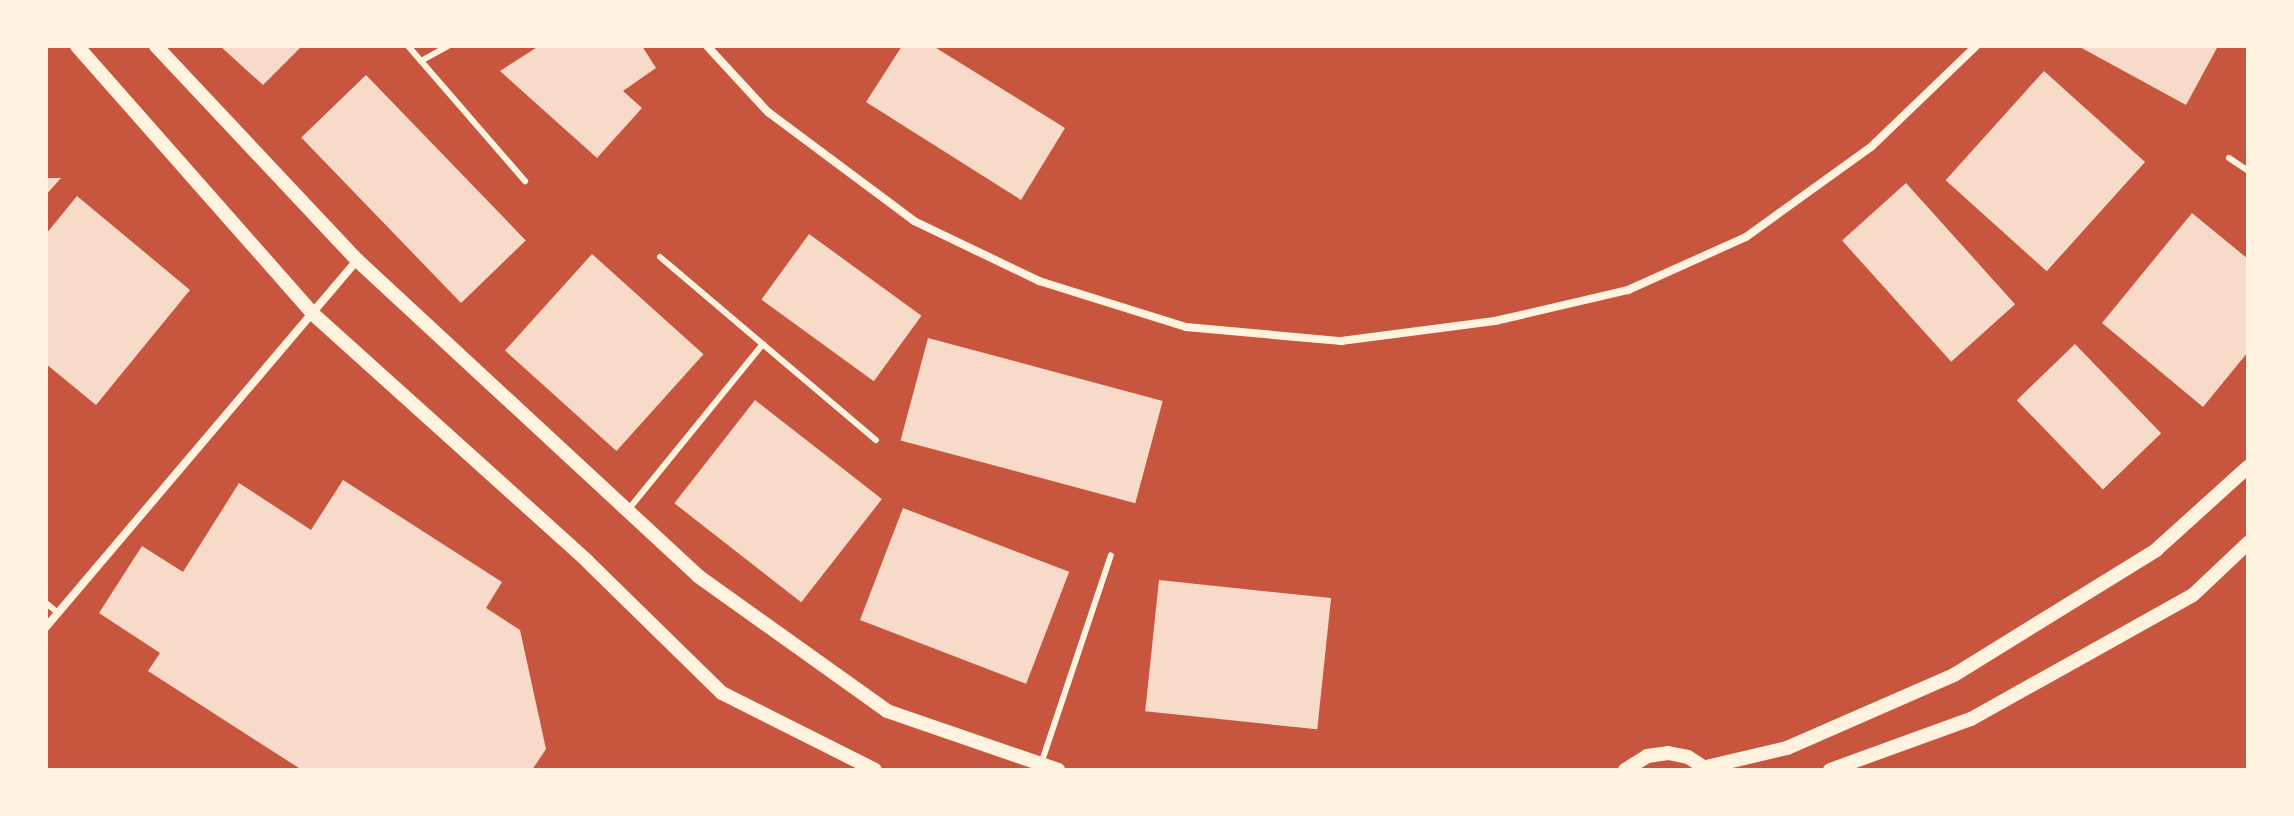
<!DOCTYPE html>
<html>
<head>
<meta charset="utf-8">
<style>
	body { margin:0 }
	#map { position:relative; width:2294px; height:816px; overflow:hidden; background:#c8553d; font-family:"Titillium Web",sans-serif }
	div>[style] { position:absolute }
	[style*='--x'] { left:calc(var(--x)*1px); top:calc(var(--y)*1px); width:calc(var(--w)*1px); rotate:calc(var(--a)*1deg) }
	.building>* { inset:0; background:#f7dbc8; transform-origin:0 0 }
	.service>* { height:6px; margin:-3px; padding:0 3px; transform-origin:3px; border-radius:3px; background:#fff3e0 }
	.minor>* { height:8px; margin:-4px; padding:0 4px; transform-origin:4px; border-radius:4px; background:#fff3e0 }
	.tertiary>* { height:14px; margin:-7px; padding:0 7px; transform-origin:7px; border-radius:7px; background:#fff3e0 }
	span { translate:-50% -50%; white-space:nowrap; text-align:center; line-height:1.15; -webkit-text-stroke:6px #fff3e0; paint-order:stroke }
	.frame { position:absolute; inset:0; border:48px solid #fff3e0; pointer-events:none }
</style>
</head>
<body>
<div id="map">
	<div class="building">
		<div style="clip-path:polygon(220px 46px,302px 46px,263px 85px)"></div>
		<div style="clip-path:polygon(539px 46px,642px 46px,656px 68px,623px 91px,642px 108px,597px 158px,500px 71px)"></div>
		<div style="clip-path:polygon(902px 46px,933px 46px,1065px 128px,1021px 200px,866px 102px)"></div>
		<div style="clip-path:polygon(2078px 46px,2218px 46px,2186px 105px)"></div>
		<div style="left:2044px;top:71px;width:136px;height:147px;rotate:42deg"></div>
		<div style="left:366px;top:75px;width:230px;height:90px;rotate:46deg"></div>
		<div style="clip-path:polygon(46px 178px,61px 178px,46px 195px)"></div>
		<div style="left:1906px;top:183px;width:163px;height:86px;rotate:48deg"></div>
		<div style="clip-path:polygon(77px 196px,190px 290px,96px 405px,46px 364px,46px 234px)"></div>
		<div style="clip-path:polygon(2192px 213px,2248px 259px,2248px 352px,2203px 407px,2102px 323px)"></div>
		<div style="left:809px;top:234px;width:139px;height:81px;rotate:36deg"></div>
		<div style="left:592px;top:254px;width:150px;height:130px;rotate:42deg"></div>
		<div style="left:928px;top:338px;width:243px;height:106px;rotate:15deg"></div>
		<div style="left:2075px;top:344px;width:124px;height:81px;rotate:46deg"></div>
		<div style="left:755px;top:400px;width:161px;height:131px;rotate:38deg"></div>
		<div style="clip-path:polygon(343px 480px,502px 582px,486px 608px,520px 630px,546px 749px,532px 770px,302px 770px,148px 671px,160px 653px,99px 613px,142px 546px,183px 572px,239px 483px,311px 530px)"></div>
		<div style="left:903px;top:508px;width:178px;height:120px;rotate:21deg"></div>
		<div style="left:1159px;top:580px;width:173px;height:132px;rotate:6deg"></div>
	</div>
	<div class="service">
		<div style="--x:408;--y:46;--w:179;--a:49.1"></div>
		<div style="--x:421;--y:61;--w:31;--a:-29"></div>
		<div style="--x:2229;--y:158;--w:23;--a:34"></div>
		<div style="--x:660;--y:257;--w:283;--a:40.3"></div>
		<div style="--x:628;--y:510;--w:214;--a:-50.9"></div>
		<div style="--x:46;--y:603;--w:16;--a:40"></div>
		<div style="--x:1041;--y:764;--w:220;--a:-71.5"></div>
	</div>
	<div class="minor">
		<div style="--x:707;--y:46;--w:90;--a:47.3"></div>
		<div style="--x:768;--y:112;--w:182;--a:36.7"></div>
		<div style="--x:914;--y:221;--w:139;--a:25.6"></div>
		<div style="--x:1039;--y:281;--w:154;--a:17.4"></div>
		<div style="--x:1186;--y:327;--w:156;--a:5.2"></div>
		<div style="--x:1341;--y:341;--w:155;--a:-7.4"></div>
		<div style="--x:1495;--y:321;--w:137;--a:-13.1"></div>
		<div style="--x:1628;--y:290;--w:129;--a:-24.2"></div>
		<div style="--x:1746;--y:237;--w:154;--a:-35.8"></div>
		<div style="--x:1871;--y:147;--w:146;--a:-43.9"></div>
		<div style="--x:46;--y:627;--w:481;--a:-49.7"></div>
	</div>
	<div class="tertiary">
		<div style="--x:77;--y:46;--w:356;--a:48.6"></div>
		<div style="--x:312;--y:313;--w:370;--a:42"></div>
		<div style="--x:587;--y:561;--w:189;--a:44.4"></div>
		<div style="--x:722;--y:693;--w:171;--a:26.7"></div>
		<div style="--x:156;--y:46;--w:294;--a:46.8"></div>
		<div style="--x:357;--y:260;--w:465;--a:42.8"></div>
		<div style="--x:698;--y:576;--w:232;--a:35.5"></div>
		<div style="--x:887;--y:711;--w:181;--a:19"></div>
		<div style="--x:1706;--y:767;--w:83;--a:-13.2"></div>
		<div style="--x:1787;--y:748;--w:182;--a:-23.6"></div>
		<div style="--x:1954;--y:675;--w:238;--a:-31.7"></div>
		<div style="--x:2156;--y:550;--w:124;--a:-42.1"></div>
		<div style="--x:1625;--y:770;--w:26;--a:-32"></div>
		<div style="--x:1647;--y:756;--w:21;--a:-8"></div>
		<div style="--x:1668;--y:753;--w:20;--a:11"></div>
		<div style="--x:1688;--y:757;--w:24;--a:33"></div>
		<div style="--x:1830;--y:770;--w:150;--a:-19.9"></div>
		<div style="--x:1971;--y:719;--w:254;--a:-29.2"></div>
		<div style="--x:2193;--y:595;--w:76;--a:-43.4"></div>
	</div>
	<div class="frame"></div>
</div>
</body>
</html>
